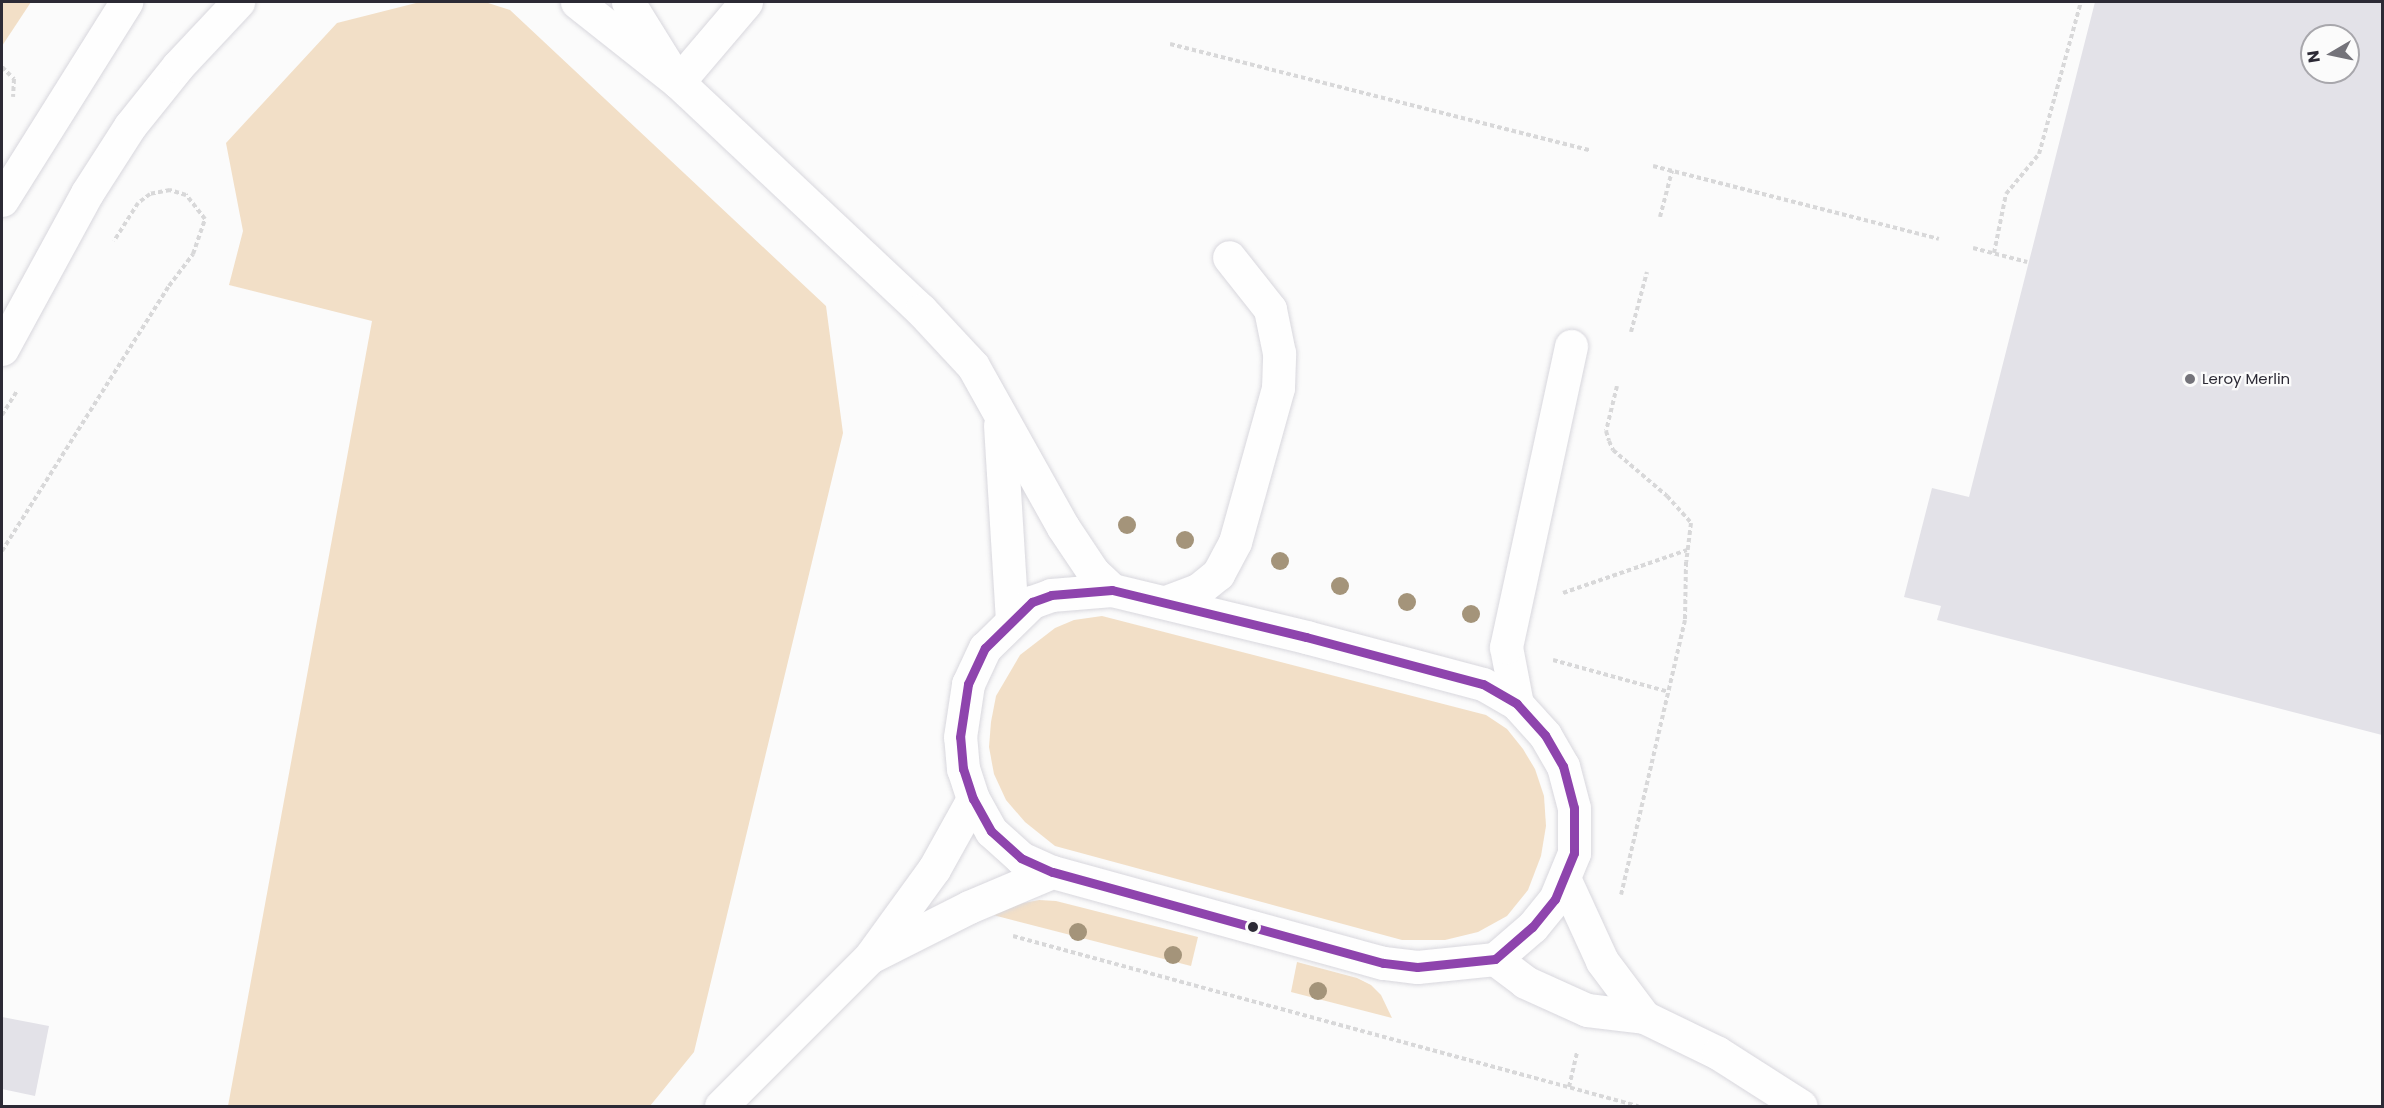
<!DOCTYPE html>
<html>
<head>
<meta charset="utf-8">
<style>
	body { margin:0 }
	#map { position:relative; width:2384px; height:1108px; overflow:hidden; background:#fbfbfb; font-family:Poppins,sans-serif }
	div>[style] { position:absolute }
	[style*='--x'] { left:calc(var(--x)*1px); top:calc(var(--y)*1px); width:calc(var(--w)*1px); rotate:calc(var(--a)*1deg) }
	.green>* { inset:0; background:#f2dfc7 }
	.building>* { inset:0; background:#e3e2e8 }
	.path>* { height:4px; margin-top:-2px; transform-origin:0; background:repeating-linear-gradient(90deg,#d8d8d9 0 4.5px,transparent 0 7.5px) }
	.roads { filter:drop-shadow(0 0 2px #d8d7dd) drop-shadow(0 0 2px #d8d7dd) }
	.minor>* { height:33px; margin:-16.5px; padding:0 16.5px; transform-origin:16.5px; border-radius:16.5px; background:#fefefe }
	.major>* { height:33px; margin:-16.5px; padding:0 16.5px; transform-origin:16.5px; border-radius:16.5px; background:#fefefe }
	.bus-1>* { height:9px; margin:-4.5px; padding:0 4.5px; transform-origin:4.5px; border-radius:4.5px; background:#8e44ad }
	.trees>* { width:18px; height:18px; margin:-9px; border-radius:50%; background:#a4947a }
	.dots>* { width:16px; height:16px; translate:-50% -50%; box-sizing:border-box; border:3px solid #fbfbfb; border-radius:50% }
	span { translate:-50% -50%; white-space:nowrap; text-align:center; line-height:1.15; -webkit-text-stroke:4.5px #fbfbfb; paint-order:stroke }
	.poi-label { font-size:15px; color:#2c2a35 }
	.left { translate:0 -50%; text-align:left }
	.frame { position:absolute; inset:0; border:3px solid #2c2a35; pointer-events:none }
	.north { position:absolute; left:2300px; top:24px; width:60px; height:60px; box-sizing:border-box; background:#fbfbfb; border:2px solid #a8a7ac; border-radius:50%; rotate:261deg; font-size:16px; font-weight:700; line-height:24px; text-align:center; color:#2c2a35 }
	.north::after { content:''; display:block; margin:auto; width:21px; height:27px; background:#74737a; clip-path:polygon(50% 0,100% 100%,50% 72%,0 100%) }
</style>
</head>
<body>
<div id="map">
	<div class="green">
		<div style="clip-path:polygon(2px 2px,31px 2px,2px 46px)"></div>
		<div style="clip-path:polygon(420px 2px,485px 2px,510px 10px,826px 306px,843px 433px,694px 1052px,650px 1106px,228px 1106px,372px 321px,229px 285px,243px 231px,226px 143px,337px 23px)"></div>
		<div style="clip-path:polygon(1102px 616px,1486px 715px,1507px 729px,1523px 749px,1535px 769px,1544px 796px,1546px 826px,1541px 856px,1528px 890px,1507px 916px,1478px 932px,1445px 940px,1402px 940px,1055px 846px,1025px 822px,1006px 800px,994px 774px,989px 747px,991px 722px,996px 696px,1020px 655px,1055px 628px,1074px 620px)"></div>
		<div style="clip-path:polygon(1039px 900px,1056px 901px,1198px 937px,1191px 966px,993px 915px,1013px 905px)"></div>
		<div style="clip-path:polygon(1297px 962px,1357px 978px,1371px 985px,1381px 995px,1392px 1018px,1291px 992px)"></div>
	</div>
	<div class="building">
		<div style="clip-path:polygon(evenodd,2095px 2px,2382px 2px,2382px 735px,1937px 620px,1941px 606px,1904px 597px,1932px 488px,1969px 497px,2095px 2px,2312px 36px,2348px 36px,2348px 72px,2312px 72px,2312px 36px)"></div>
		<div style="clip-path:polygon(2px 1017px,49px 1026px,35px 1096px,2px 1089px)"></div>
	</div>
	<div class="path">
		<div style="--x:1170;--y:44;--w:433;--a:14.2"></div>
		<div style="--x:2;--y:67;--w:17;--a:45"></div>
		<div style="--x:14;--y:79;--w:18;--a:93"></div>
		<div style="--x:1653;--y:166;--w:295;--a:14.3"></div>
		<div style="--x:1660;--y:217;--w:48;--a:-75.4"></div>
		<div style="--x:1973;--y:248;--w:56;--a:14.5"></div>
		<div style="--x:1994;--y:253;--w:60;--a:-78.5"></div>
		<div style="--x:2006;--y:194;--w:52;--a:-50.5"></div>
		<div style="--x:2039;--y:154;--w:158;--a:-74.6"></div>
		<div style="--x:1631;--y:332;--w:62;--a:-75.1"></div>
		<div style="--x:1617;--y:386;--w:46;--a:103.7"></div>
		<div style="--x:1606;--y:431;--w:10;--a:73"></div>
		<div style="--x:1609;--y:441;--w:10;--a:66"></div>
		<div style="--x:1613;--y:450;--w:71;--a:40.4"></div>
		<div style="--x:1667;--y:496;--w:36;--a:48"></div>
		<div style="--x:1691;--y:523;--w:39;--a:97"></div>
		<div style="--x:1686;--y:562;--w:58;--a:91"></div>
		<div style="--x:1685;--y:620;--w:282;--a:103.1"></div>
		<div style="--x:2;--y:415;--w:28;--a:-58"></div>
		<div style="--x:2;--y:551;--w:313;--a:-57.8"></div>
		<div style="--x:169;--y:286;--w:40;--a:-53"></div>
		<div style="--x:193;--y:254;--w:37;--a:-71"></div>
		<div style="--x:205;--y:219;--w:31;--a:-128"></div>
		<div style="--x:186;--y:195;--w:17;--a:-163"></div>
		<div style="--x:170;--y:190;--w:20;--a:169"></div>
		<div style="--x:150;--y:194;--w:15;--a:143"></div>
		<div style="--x:138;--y:203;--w:45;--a:122.3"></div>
		<div style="--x:1563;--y:593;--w:131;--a:-19.1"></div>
		<div style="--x:1553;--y:660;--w:120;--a:15.4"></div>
		<div style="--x:1013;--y:936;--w:648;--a:15.22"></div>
		<div style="--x:1569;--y:1087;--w:35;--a:-77"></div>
	</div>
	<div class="roads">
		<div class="minor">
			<div style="--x:577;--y:2;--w:129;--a:38.4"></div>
			<div style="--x:678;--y:82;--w:333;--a:43.2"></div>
			<div style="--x:921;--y:310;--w:76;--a:47.1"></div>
			<div style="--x:973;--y:366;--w:184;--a:60.8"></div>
			<div style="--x:1063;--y:527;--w:54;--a:56.3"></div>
			<div style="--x:1093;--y:572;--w:26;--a:43"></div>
			<div style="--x:628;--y:2;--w:72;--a:58.1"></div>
			<div style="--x:678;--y:82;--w:105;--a:-49.6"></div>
			<div style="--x:1000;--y:425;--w:194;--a:86.5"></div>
			<div style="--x:1112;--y:590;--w:200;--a:13.6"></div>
			<div style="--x:1306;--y:637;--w:183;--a:14.9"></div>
			<div style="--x:1483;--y:684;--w:39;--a:30"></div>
			<div style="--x:1517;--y:704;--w:42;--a:47.9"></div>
			<div style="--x:1545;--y:735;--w:36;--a:60"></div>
			<div style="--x:1563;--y:766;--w:43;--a:75.3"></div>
			<div style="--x:1574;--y:808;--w:45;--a:90"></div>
			<div style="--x:1574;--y:853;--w:50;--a:112.4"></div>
			<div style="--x:1555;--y:899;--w:36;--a:129"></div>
			<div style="--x:1532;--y:927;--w:49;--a:139.1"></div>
			<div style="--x:1495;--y:959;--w:78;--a:174.1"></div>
			<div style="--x:1417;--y:967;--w:34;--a:-173"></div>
			<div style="--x:1383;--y:963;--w:343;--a:-164.6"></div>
			<div style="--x:1052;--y:872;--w:34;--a:-156"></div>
			<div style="--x:1021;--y:858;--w:40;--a:-138"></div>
			<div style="--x:991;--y:831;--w:37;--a:-119"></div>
			<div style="--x:973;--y:799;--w:32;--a:-108"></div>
			<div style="--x:963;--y:769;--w:32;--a:-95"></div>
			<div style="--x:960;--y:737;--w:54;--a:-81.4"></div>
			<div style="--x:968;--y:684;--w:40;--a:-65"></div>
			<div style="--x:985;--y:648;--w:66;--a:-44.4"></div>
			<div style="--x:1032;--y:602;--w:20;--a:-20"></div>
			<div style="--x:1051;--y:595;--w:61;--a:-4.7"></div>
			<div style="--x:1166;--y:602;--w:34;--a:-21"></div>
			<div style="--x:1198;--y:590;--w:26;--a:-39"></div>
			<div style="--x:1218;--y:574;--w:36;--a:-62"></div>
			<div style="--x:1235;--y:542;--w:160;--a:-74.4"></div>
			<div style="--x:1278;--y:388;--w:35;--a:-88"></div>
			<div style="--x:1279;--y:353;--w:45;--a:-101.6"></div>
			<div style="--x:1270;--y:309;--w:66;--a:-128.3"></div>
			<div style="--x:1517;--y:704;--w:58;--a:-100.9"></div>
			<div style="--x:1506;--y:647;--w:308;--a:-77.8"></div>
			<div style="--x:1565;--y:880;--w:89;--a:65.4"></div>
			<div style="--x:1602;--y:961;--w:70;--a:53.1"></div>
			<div style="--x:874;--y:955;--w:106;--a:-26.8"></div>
			<div style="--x:969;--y:907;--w:90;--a:-22.9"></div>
			<div style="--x:1495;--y:959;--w:38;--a:37"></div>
			<div style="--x:1525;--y:982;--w:68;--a:24.3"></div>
			<div style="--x:1587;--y:1010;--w:57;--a:7"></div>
			<div style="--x:1644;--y:1017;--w:82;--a:25.9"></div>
			<div style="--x:1718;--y:1053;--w:98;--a:32.6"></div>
			<div style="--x:721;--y:1106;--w:211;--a:-45"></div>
			<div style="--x:870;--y:957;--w:109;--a:-54"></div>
			<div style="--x:934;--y:869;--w:80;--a:-60.9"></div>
		</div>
		<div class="major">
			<div style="--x:2;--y:200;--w:234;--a:-57.9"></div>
			<div style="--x:2;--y:349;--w:178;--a:-61.4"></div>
			<div style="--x:87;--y:193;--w:80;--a:-57.3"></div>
			<div style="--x:130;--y:126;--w:77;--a:-51.3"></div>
			<div style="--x:178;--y:66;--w:88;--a:-46.8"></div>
		</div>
	</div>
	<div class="bus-1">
		<div style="--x:1112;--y:590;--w:200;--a:13.6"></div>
		<div style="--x:1306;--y:637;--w:183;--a:14.9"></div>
		<div style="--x:1483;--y:684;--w:39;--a:30"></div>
		<div style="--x:1517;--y:704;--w:42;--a:47.9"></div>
		<div style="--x:1545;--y:735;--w:36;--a:60"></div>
		<div style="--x:1563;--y:766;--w:43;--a:75.3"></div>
		<div style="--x:1574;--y:808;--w:45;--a:90"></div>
		<div style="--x:1574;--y:853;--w:50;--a:112.4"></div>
		<div style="--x:1555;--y:899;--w:36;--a:129"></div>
		<div style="--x:1532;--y:927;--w:49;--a:139.1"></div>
		<div style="--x:1495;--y:959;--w:78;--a:174.1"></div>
		<div style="--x:1417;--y:967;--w:34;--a:-173"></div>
		<div style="--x:1383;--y:963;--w:343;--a:-164.6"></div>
		<div style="--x:1052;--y:872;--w:34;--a:-156"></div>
		<div style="--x:1021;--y:858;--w:40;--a:-138"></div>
		<div style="--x:991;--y:831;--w:37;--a:-119"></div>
		<div style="--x:973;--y:799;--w:32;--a:-108"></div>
		<div style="--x:963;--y:769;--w:32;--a:-95"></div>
		<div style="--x:960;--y:737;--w:54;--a:-81.4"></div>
		<div style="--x:968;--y:684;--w:40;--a:-65"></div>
		<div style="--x:985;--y:648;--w:66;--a:-44.4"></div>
		<div style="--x:1032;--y:602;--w:20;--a:-20"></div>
		<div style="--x:1051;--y:595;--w:61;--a:-4.7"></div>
	</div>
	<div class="trees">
		<div style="left:1127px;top:525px"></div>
		<div style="left:1185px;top:540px"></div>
		<div style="left:1280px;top:561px"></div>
		<div style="left:1340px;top:586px"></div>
		<div style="left:1407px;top:602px"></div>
		<div style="left:1471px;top:614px"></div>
		<div style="left:1078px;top:932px"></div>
		<div style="left:1173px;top:955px"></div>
		<div style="left:1318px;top:991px"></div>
	</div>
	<div class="dots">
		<div style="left:2190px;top:379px;background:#74737a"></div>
		<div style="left:1253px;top:927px;background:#2c2a35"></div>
	</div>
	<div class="poi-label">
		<span class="left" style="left:2202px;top:379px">Leroy Merlin</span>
	</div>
	<div class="frame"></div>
	<div class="north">N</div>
</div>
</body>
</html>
